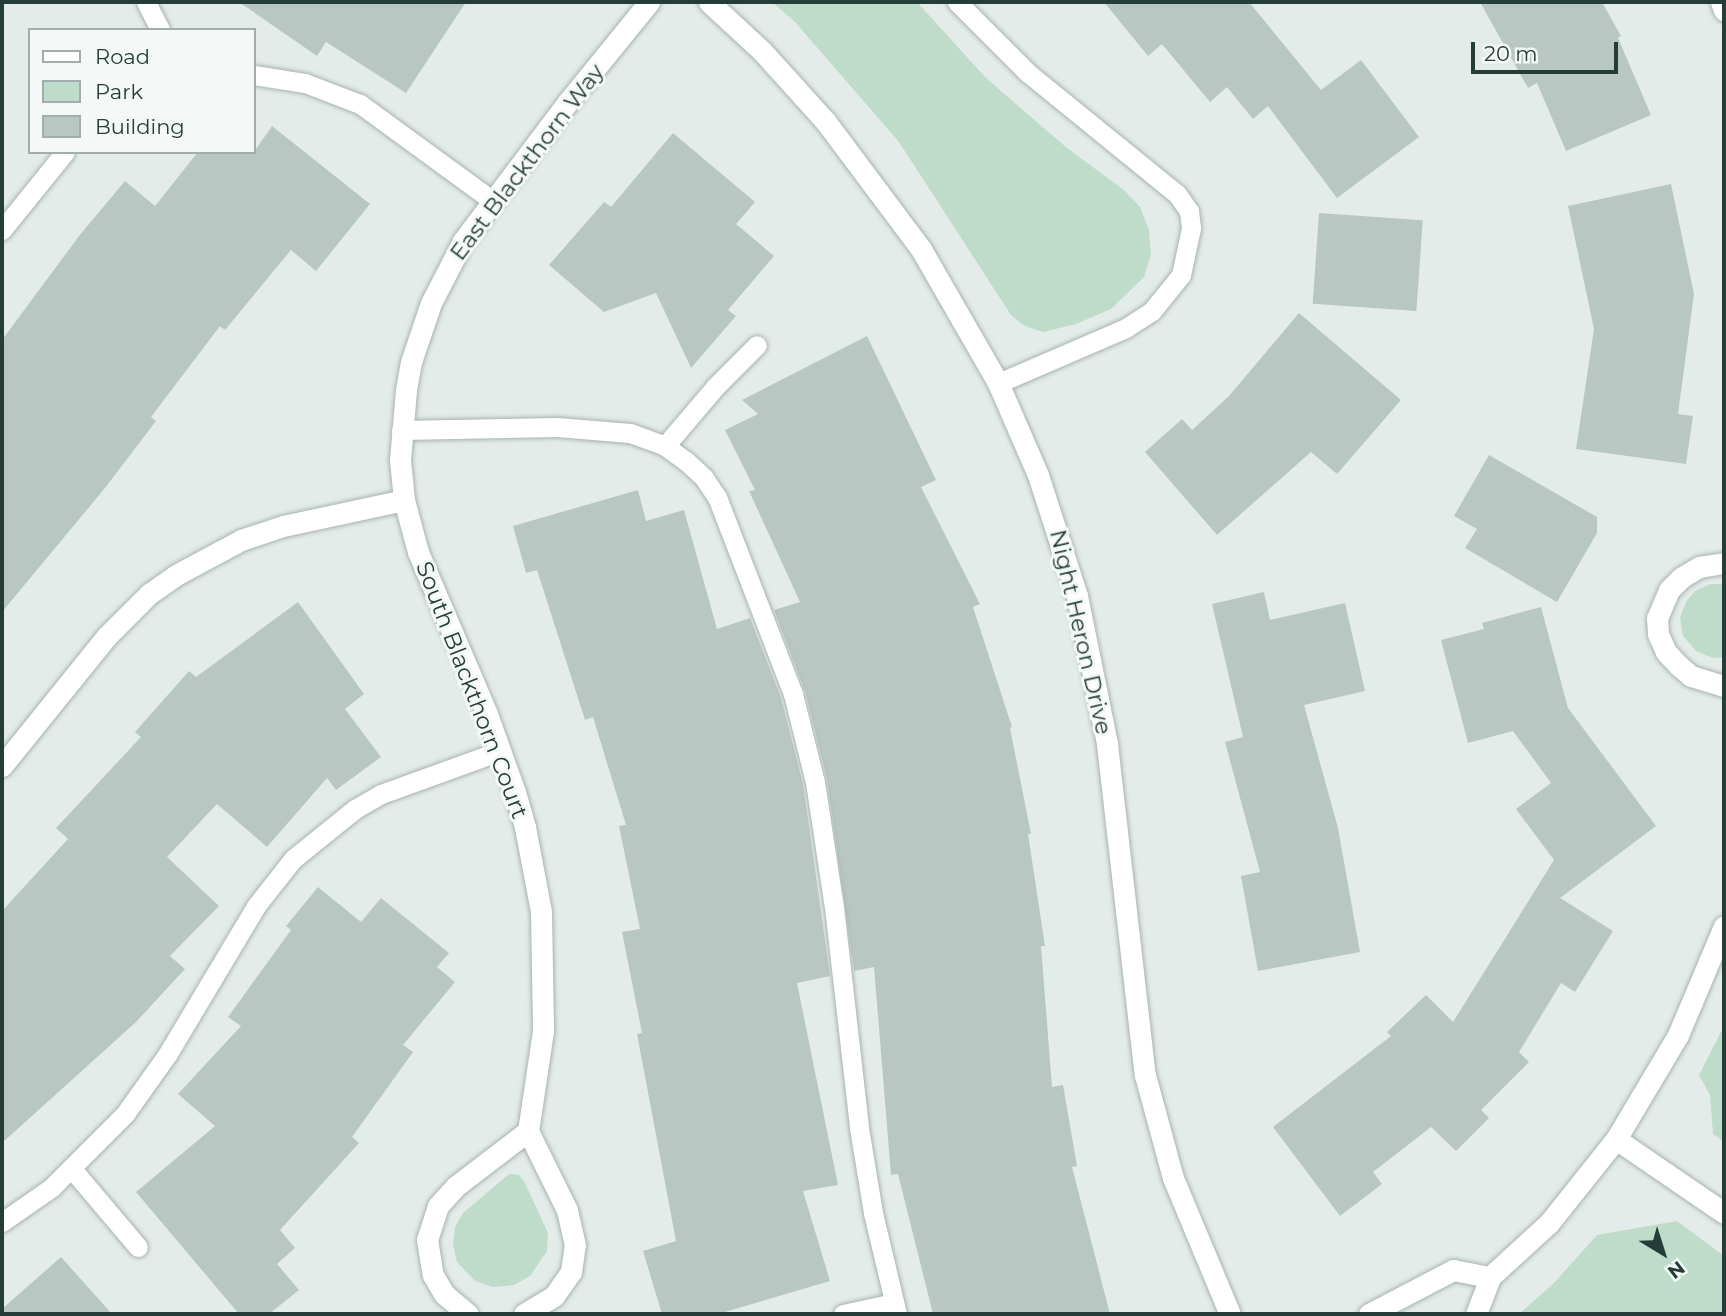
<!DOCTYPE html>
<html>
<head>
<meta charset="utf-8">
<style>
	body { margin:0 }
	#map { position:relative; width:1726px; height:1316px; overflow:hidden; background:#e4ece9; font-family:Montserrat,sans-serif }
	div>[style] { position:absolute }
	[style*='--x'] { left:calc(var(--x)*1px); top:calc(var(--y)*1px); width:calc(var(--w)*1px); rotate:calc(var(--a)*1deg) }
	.green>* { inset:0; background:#bedcc9 }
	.building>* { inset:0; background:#b9c7c3; transform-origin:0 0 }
	.roads { filter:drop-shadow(0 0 2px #a7b4b0) drop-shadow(0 0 2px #a7b4b0) }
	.service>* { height:19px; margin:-9.5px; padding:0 9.5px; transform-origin:9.5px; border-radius:9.5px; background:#fff }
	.minor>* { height:21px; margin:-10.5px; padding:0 10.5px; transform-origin:10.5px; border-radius:10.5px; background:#fff }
	.tertiary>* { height:21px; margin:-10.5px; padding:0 10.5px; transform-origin:10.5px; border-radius:10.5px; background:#fff }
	span { translate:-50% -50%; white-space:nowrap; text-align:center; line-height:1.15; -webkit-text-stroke:6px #f4f9f7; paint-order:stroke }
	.street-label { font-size:23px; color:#243d38 }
	.frame { position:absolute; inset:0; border:4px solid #243d38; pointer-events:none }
	.legend { position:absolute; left:28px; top:28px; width:228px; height:126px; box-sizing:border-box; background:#f4f9f7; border:2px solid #a1aeab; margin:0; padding:9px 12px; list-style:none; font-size:21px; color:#243d38 }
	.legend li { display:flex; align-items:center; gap:14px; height:35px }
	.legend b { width:35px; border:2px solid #a1aeab }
	.north { position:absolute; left:1628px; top:1218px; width:70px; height:70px; -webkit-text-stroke:5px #f4f9f7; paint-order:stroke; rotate:142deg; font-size:19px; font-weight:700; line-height:28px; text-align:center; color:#243d38 }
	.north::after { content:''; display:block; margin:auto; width:24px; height:32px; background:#243d38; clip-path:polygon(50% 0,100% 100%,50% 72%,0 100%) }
	.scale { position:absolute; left:1471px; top:42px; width:147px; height:32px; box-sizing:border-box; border:4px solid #243d38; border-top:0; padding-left:9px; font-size:21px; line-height:24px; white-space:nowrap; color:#243d38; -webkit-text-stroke:5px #f4f9f7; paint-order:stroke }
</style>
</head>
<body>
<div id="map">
	<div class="green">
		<div style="clip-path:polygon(772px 2px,917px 2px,986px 78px,1067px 148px,1124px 190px,1140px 207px,1149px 230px,1151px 254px,1144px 277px,1111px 309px,1076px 324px,1043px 332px,1025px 326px,1011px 315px,899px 142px,795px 22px)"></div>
		<div style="clip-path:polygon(1710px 584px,1724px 584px,1724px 657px,1713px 658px,1696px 651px,1683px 636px,1680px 618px,1686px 602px,1695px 591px)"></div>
		<div style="clip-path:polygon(1724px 1026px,1724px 1142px,1713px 1134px,1710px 1095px,1699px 1075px)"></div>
		<div style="clip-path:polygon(509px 1174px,519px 1175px,525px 1183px,548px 1233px,547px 1251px,530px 1276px,514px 1285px,493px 1287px,475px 1281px,457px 1262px,453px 1245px,455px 1227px,463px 1213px)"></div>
		<div style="clip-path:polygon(1677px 1221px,1724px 1256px,1724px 1314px,1519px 1314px,1554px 1283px,1597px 1235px)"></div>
	</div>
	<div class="building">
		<div style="clip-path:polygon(239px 2px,466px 2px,406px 93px,326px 42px,317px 56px)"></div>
		<div style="clip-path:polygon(1104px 2px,1249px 2px,1321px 90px,1361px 60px,1419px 137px,1337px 198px,1268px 106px,1253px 119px,1227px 87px,1210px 102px,1162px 44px,1148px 56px)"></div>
		<div style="clip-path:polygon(1480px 2px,1602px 2px,1621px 36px,1618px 38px,1651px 115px,1566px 151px,1537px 83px,1528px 88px)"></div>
		<div style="clip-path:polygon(272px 126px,370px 204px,316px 271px,291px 250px,225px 330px,220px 326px,151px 417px,156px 421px,105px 488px,2px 612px,2px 340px,79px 236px,125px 181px,155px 206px,198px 152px,254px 152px)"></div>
		<div style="clip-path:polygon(673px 133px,755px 202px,736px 224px,774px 256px,728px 310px,736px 316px,691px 368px,656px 293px,604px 312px,549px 265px,604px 202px,611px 207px)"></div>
		<div style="clip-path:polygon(1671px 184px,1694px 294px,1678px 414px,1693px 416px,1686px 464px,1576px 449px,1594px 329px,1568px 206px)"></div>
		<div style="left:1319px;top:213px;width:104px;height:91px;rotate:4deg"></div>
		<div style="clip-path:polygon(1299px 313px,1401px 400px,1337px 474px,1311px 452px,1217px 535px,1145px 452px,1182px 419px,1192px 430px,1229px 396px)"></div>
		<div style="clip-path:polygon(867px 336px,936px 480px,921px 487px,980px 604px,973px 607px,1012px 727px,1010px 728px,1031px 834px,1028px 834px,1045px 946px,1041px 946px,1052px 1087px,1063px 1085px,1077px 1166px,1072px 1167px,1110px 1314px,933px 1314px,898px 1174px,891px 1175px,874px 967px,854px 971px,827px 779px,805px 691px,774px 610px,800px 602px,749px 491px,755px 490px,725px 430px,758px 414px,742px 400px)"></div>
		<div style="clip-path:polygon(1489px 455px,1597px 517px,1597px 533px,1557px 602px,1465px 548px,1477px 529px,1454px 516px)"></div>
		<div style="clip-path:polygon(638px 490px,646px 521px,684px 510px,717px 629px,750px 618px,781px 698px,803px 784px,830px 976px,797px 983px,838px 1185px,803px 1191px,830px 1281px,718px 1314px,662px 1314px,643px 1251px,676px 1241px,637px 1034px,642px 1033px,622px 932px,640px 929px,619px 826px,626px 825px,593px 717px,585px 720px,537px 570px,526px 573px,513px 526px)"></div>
		<div style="clip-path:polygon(1264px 592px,1270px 620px,1345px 603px,1365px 691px,1304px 705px,1338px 828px,1360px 952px,1258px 971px,1241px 876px,1260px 872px,1225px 742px,1243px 737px,1212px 604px)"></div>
		<div style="clip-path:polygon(298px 602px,364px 694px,345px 709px,381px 757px,336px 790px,327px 778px,267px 847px,217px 804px,167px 857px,219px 906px,170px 956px,185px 969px,136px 1022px,2px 1143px,2px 911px,68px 839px,56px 828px,141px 737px,135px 732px,189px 671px,196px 677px)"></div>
		<div style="clip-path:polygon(1541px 607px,1568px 708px,1656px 826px,1560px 898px,1613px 931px,1575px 992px,1561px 983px,1519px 1052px,1529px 1062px,1481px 1110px,1489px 1118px,1456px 1151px,1431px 1127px,1373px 1172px,1382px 1184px,1340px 1216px,1273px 1127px,1391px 1036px,1387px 1032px,1426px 995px,1453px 1022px,1554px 860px,1516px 809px,1551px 783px,1513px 731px,1468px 743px,1441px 640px,1484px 629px,1482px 623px)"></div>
		<div style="clip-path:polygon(318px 887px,361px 922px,381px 898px,449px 953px,437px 967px,455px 982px,403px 1045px,413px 1052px,352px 1137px,359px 1143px,280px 1230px,295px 1248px,277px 1264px,299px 1290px,269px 1314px,239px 1314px,136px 1192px,215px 1126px,178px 1094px,241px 1026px,228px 1017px,291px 930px,286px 926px)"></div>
		<div style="clip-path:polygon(61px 1257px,112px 1314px,2px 1314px,2px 1309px)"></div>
	</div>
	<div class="roads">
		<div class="service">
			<div style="--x:146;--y:2;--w:31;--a:63"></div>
			<div style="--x:957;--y:2;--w:100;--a:45"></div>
			<div style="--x:1028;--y:73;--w:192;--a:39.1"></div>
			<div style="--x:1177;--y:194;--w:21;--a:55"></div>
			<div style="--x:1189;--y:211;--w:17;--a:83"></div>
			<div style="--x:1191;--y:228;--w:48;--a:102"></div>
			<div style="--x:1181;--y:275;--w:46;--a:128.9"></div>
			<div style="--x:1152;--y:311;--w:31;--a:147"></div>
			<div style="--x:1126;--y:328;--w:139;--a:156.7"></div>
			<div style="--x:254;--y:75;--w:52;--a:8.9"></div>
			<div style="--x:305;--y:83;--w:59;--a:20.9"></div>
			<div style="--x:360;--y:104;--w:165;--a:36.1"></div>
			<div style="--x:2;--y:230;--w:100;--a:-51.1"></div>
			<div style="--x:401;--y:430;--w:156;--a:-1.1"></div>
			<div style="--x:557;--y:427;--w:73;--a:4.7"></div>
			<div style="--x:630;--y:433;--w:37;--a:20"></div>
			<div style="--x:665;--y:446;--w:26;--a:36"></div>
			<div style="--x:686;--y:461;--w:25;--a:43"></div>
			<div style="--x:704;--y:478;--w:23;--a:56"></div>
			<div style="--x:717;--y:497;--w:211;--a:68.9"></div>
			<div style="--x:793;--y:694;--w:91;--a:76"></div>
			<div style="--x:815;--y:782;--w:126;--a:81.4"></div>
			<div style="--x:834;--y:907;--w:222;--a:83.5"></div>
			<div style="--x:859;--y:1128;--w:86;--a:80.6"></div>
			<div style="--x:873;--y:1213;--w:104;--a:76.6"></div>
			<div style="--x:665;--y:446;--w:77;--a:-49.7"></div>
			<div style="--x:715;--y:387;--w:59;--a:-45"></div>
			<div style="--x:72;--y:1169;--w:102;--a:49.8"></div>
			<div style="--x:2;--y:1222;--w:60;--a:-34.8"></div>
			<div style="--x:51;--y:1188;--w:105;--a:-45"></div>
			<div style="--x:125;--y:1114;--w:72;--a:-54.6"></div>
			<div style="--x:167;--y:1055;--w:174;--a:-59.1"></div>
			<div style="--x:256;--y:906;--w:60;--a:-51.8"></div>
			<div style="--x:293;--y:859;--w:80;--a:-38.9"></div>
			<div style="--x:355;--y:809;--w:30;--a:-30"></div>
			<div style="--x:381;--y:794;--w:127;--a:-19.9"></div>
			<div style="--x:843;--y:1314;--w:52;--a:-12.2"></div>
		</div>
		<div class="minor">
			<div style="--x:1721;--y:2;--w:9;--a:69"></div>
			<div style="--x:404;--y:500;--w:54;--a:74.9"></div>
			<div style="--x:418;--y:552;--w:176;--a:66.9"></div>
			<div style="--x:487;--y:714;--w:83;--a:70.3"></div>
			<div style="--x:515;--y:792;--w:36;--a:74"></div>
			<div style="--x:525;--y:827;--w:86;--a:79.3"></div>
			<div style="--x:541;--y:912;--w:119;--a:89"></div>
			<div style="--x:543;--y:1031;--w:101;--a:98.5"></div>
			<div style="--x:528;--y:1131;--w:91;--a:142.6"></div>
			<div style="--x:456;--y:1186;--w:27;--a:132"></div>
			<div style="--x:438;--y:1206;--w:35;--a:108"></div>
			<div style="--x:427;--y:1239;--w:36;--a:81"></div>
			<div style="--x:433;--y:1275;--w:22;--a:60"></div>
			<div style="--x:444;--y:1294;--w:31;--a:40"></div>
			<div style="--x:1724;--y:563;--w:25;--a:171"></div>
			<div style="--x:1699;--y:567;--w:21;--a:149"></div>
			<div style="--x:1681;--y:578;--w:17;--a:135"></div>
			<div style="--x:1669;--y:590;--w:30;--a:113"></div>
			<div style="--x:1657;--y:618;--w:16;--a:86"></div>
			<div style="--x:1658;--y:634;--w:20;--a:66"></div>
			<div style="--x:1666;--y:652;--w:18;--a:47"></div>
			<div style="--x:1678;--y:665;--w:17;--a:40"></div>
			<div style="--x:1691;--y:676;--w:34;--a:17"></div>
			<div style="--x:2;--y:766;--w:166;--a:-51.1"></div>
			<div style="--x:106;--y:637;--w:61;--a:-45"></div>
			<div style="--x:149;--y:594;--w:33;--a:-35"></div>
			<div style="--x:176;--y:575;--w:74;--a:-28.3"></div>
			<div style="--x:241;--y:540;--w:44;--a:-18.4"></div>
			<div style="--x:283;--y:526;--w:124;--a:-12.1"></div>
			<div style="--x:404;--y:500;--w:40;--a:-95.7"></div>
			<div style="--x:400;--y:460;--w:70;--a:-85.1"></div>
			<div style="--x:406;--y:390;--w:28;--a:-80"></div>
			<div style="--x:411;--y:362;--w:62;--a:-71.3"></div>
			<div style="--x:431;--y:303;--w:70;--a:-62.7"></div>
			<div style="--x:463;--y:241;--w:173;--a:-53"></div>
			<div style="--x:567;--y:103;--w:130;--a:-50.9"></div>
			<div style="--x:1616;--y:1139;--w:131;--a:34.4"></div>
			<div style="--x:524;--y:1314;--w:35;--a:-31"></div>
			<div style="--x:554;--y:1296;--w:29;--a:-55"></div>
			<div style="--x:571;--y:1272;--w:27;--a:-82"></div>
			<div style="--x:575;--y:1245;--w:36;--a:-103"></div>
			<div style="--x:567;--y:1210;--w:88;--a:-116.3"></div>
			<div style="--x:1369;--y:1314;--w:95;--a:-27.6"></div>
			<div style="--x:1453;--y:1270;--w:38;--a:11"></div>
			<div style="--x:1476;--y:1314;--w:40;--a:-69"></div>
			<div style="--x:1490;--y:1277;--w:80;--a:-42.5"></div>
			<div style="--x:1549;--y:1223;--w:107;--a:-51.4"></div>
			<div style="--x:1616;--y:1139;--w:121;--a:-59.2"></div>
			<div style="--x:1678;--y:1035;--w:118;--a:-67.1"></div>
		</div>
		<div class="tertiary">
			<div style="--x:709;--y:2;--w:72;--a:42.8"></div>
			<div style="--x:762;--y:51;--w:96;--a:48"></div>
			<div style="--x:826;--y:122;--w:159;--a:53.2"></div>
			<div style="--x:921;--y:249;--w:155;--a:60.1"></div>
			<div style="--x:998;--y:383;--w:100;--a:66.5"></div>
			<div style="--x:1038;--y:475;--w:127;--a:72.1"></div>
			<div style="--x:1077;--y:596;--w:151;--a:78.5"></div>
			<div style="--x:1107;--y:744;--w:333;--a:83.5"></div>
			<div style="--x:1145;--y:1075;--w:107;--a:74.8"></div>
			<div style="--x:1173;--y:1178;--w:147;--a:67.3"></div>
		</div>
	</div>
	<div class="street-label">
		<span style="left:527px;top:162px;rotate:-53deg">East Blackthorn Way</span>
		<span style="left:1081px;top:632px;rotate:77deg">Night Heron Drive</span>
		<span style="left:472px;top:690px;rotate:69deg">South Blackthorn Court</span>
	</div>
	<div class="frame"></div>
	<ul class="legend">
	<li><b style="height:9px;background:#fff"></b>Road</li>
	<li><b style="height:19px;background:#bedcc9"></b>Park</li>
	<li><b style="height:19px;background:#b9c7c3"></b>Building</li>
	</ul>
	<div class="north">N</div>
	<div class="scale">20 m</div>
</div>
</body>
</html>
